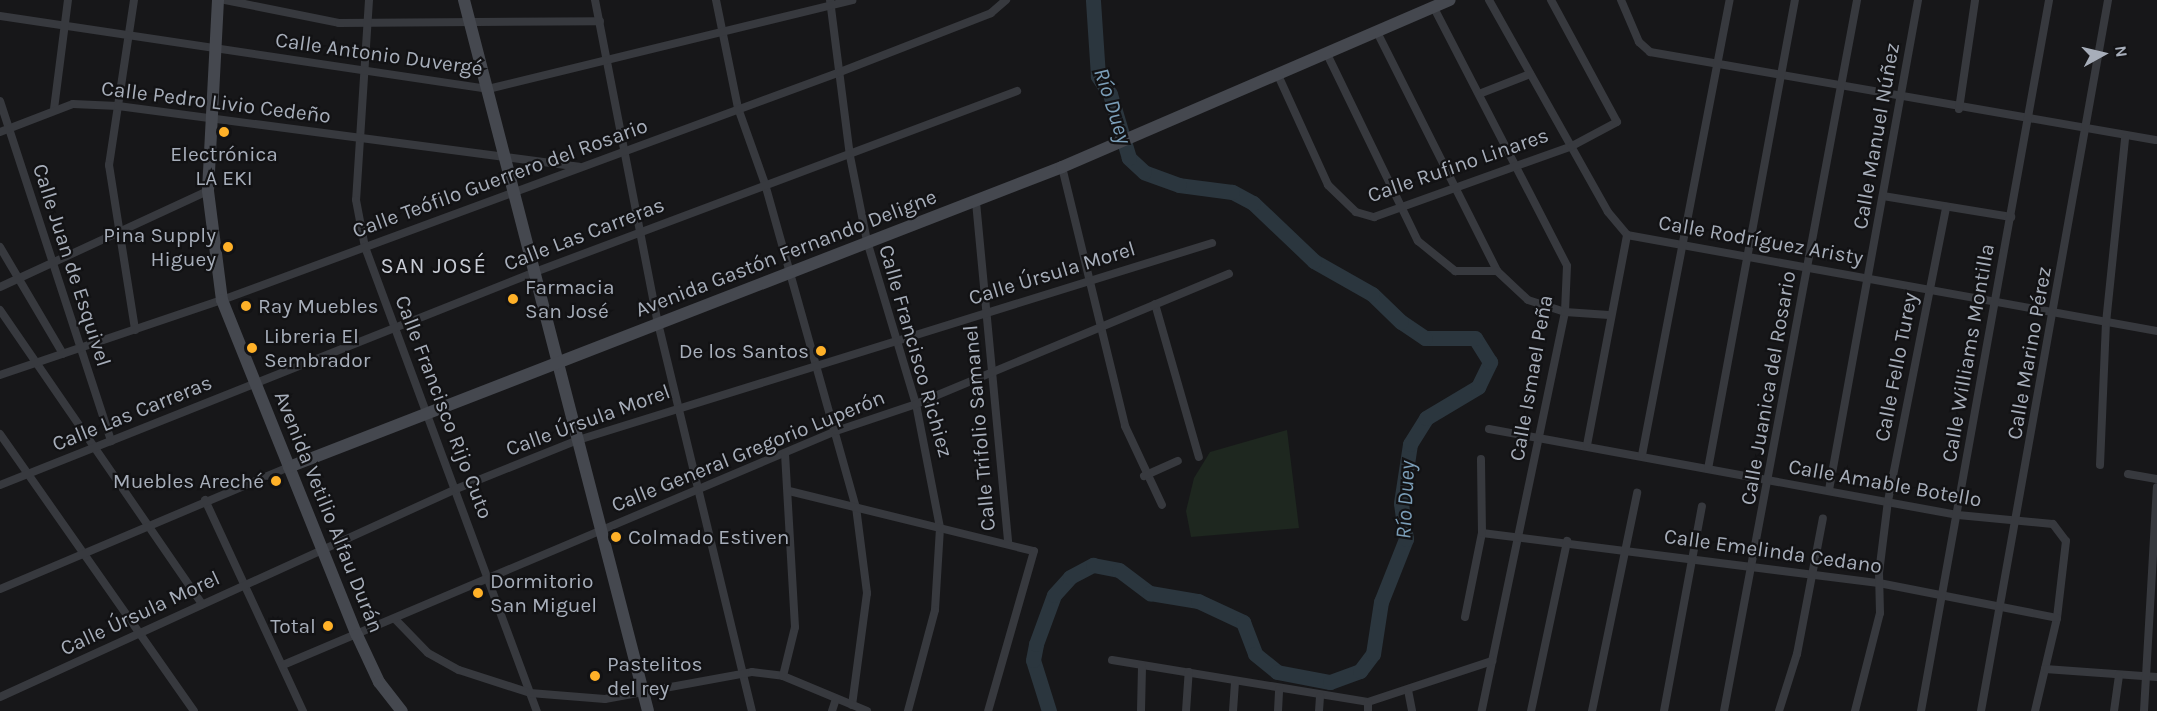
<!DOCTYPE html>
<html>
<head>
<meta charset="utf-8">
<style>
	body { margin:0 }
	#map { position:relative; width:2157px; height:711px; overflow:hidden; background:#171719; font-family:Karla,sans-serif }
	div>[style] { position:absolute }
	[style*='--x'] { left:calc(var(--x)*1px); top:calc(var(--y)*1px); width:calc(var(--w)*1px); rotate:calc(var(--a)*1deg) }
	.green>* { inset:0; background:#1e271f }
	.river>* { height:15px; margin:-7.5px; padding:0 7.5px; transform-origin:7.5px; border-radius:7.5px; background:#2b363e }
	.street>* { height:8px; margin:-4px; padding:0 4px; transform-origin:4px; border-radius:4px; background:#37393e }
	.secondary>* { height:12px; margin:-6px; padding:0 6px; transform-origin:6px; border-radius:6px; background:#45484f }
	.dots>* { width:16px; height:16px; translate:-50% -50%; box-sizing:border-box; border:3px solid #121214; border-radius:50% }
	span { translate:-50% -50%; white-space:nowrap; text-align:center; line-height:1.15; -webkit-text-stroke:4.5px #121214; paint-order:stroke }
	.street-label { font-size:21px; color:#a7aeba }
	.poi-label { font-size:21px; color:#a7aeba }
	.right { translate:-100% -50%; text-align:right }
	.left { translate:0 -50%; text-align:left }
	.water-label { font-size:22px; color:#7b9eb8; font-style:italic }
	.neighbourhood-label { font-size:22px; color:#c9cdd6; letter-spacing:1.5px }
	.north { position:absolute; left:2073px; top:24px; width:60px; height:60px; -webkit-text-stroke:4px #121214; paint-order:stroke; rotate:82deg; font-size:16px; font-weight:700; line-height:24px; text-align:center; color:#a7aeba }
	.north::after { content:''; display:block; margin:auto; width:21px; height:27px; background:#a7aeba; clip-path:polygon(50% 0,100% 100%,50% 72%,0 100%) }
</style>
</head>
<body>
<div id="map">
	<div class="green">
		<div style="clip-path:polygon(1287px 430px,1299px 528px,1191px 537px,1186px 511px,1194px 478px,1210px 452px)"></div>
	</div>
	<div class="river">
		<div style="--x:1049;--y:711;--w:53;--a:-107.4"></div>
		<div style="--x:1033;--y:660;--w:16;--a:-79"></div>
		<div style="--x:1036;--y:644;--w:52;--a:-69.8"></div>
		<div style="--x:1054;--y:595;--w:24;--a:-48"></div>
		<div style="--x:1070;--y:577;--w:26;--a:-28"></div>
		<div style="--x:1093;--y:565;--w:26;--a:11"></div>
		<div style="--x:1119;--y:570;--w:39;--a:37"></div>
		<div style="--x:1150;--y:593;--w:49;--a:9.5"></div>
		<div style="--x:1198;--y:601;--w:50;--a:25"></div>
		<div style="--x:1243;--y:622;--w:34;--a:69"></div>
		<div style="--x:1255;--y:654;--w:28;--a:39"></div>
		<div style="--x:1277;--y:672;--w:54;--a:10.7"></div>
		<div style="--x:1330;--y:682;--w:32;--a:-20"></div>
		<div style="--x:1360;--y:671;--w:21;--a:-53"></div>
		<div style="--x:1373;--y:654;--w:53;--a:-81.3"></div>
		<div style="--x:1381;--y:602;--w:68;--a:-68.4"></div>
		<div style="--x:1406;--y:539;--w:36;--a:-98"></div>
		<div style="--x:1401;--y:503;--w:60;--a:-81.3"></div>
		<div style="--x:1410;--y:444;--w:31;--a:-58"></div>
		<div style="--x:1426;--y:418;--w:61;--a:-30.8"></div>
		<div style="--x:1478;--y:387;--w:28;--a:-64"></div>
		<div style="--x:1490;--y:362;--w:28;--a:-122"></div>
		<div style="--x:1475;--y:338;--w:50;--a:180"></div>
		<div style="--x:1425;--y:338;--w:29;--a:-146"></div>
		<div style="--x:1401;--y:322;--w:40;--a:-136"></div>
		<div style="--x:1372;--y:294;--w:67;--a:-150.4"></div>
		<div style="--x:1314;--y:261;--w:84;--a:-136.4"></div>
		<div style="--x:1253;--y:203;--w:24;--a:-152"></div>
		<div style="--x:1232;--y:192;--w:53;--a:-172.5"></div>
		<div style="--x:1179;--y:185;--w:37;--a:-160"></div>
		<div style="--x:1144;--y:172;--w:21;--a:-137"></div>
		<div style="--x:1129;--y:158;--w:67;--a:-106.5"></div>
		<div style="--x:1110;--y:94;--w:22;--a:-124"></div>
		<div style="--x:1098;--y:76;--w:76;--a:-93.8"></div>
	</div>
	<div class="street">
		<div style="--x:134;--y:0;--w:167;--a:98.6"></div>
		<div style="--x:109;--y:165;--w:167;--a:81"></div>
		<div style="--x:225;--y:0;--w:116;--a:11.4"></div>
		<div style="--x:339;--y:23;--w:261;--a:-0.4"></div>
		<div style="--x:369;--y:0;--w:200;--a:93.7"></div>
		<div style="--x:356;--y:200;--w:48;--a:79.2"></div>
		<div style="--x:365;--y:247;--w:495;--a:69.7"></div>
		<div style="--x:595;--y:0;--w:329;--a:79"></div>
		<div style="--x:658;--y:323;--w:399;--a:76.4"></div>
		<div style="--x:716;--y:0;--w:110;--a:78.5"></div>
		<div style="--x:738;--y:108;--w:81;--a:70.4"></div>
		<div style="--x:765;--y:184;--w:336;--a:74.3"></div>
		<div style="--x:856;--y:507;--w:87;--a:82.7"></div>
		<div style="--x:867;--y:593;--w:113;--a:97.6"></div>
		<div style="--x:830;--y:0;--w:157;--a:82.7"></div>
		<div style="--x:850;--y:156;--w:87;--a:78.7"></div>
		<div style="--x:867;--y:241;--w:170;--a:73.3"></div>
		<div style="--x:916;--y:404;--w:126;--a:79"></div>
		<div style="--x:940;--y:528;--w:82;--a:93.5"></div>
		<div style="--x:935;--y:610;--w:105;--a:105"></div>
		<div style="--x:1489;--y:0;--w:243;--a:60.7"></div>
		<div style="--x:1608;--y:212;--w:30;--a:50"></div>
		<div style="--x:1627;--y:235;--w:539;--a:10.27"></div>
		<div style="--x:1621;--y:0;--w:46;--a:66.8"></div>
		<div style="--x:1639;--y:42;--w:15;--a:42"></div>
		<div style="--x:1650;--y:52;--w:513;--a:9.88"></div>
		<div style="--x:1433;--y:6;--w:292;--a:62.7"></div>
		<div style="--x:1567;--y:266;--w:46;--a:92.5"></div>
		<div style="--x:1565;--y:312;--w:408;--a:101.8"></div>
		<div style="--x:0;--y:16;--w:493;--a:8.5"></div>
		<div style="--x:488;--y:89;--w:375;--a:-13.7"></div>
		<div style="--x:1377;--y:32;--w:267;--a:63.3"></div>
		<div style="--x:1497;--y:271;--w:42;--a:43.1"></div>
		<div style="--x:1528;--y:300;--w:39;--a:18"></div>
		<div style="--x:1565;--y:312;--w:44;--a:3.9"></div>
		<div style="--x:1327;--y:54;--w:208;--a:64.1"></div>
		<div style="--x:1418;--y:241;--w:48;--a:39"></div>
		<div style="--x:1455;--y:271;--w:42;--a:0"></div>
		<div style="--x:1277;--y:73;--w:123;--a:65.5"></div>
		<div style="--x:1328;--y:185;--w:39;--a:44"></div>
		<div style="--x:1356;--y:212;--w:19;--a:16"></div>
		<div style="--x:1374;--y:217;--w:210;--a:-19.7"></div>
		<div style="--x:1572;--y:146;--w:51;--a:-28.1"></div>
		<div style="--x:1617;--y:122;--w:139;--a:-118.4"></div>
		<div style="--x:1479;--y:94;--w:55;--a:-21.4"></div>
		<div style="--x:0;--y:101;--w:358;--a:71.9"></div>
		<div style="--x:54;--y:109;--w:110;--a:-82.7"></div>
		<div style="--x:1959;--y:109;--w:110;--a:-81.6"></div>
		<div style="--x:0;--y:132;--w:78;--a:-21"></div>
		<div style="--x:73;--y:104;--w:45;--a:2.5"></div>
		<div style="--x:118;--y:106;--w:465;--a:7.5"></div>
		<div style="--x:1062;--y:167;--w:267;--a:76.3"></div>
		<div style="--x:1125;--y:426;--w:87;--a:64.9"></div>
		<div style="--x:1883;--y:196;--w:130;--a:9.3"></div>
		<div style="--x:976;--y:202;--w:342;--a:84.6"></div>
		<div style="--x:0;--y:247;--w:124;--a:59.5"></div>
		<div style="--x:0;--y:287;--w:229;--a:-24.8"></div>
		<div style="--x:1155;--y:304;--w:159;--a:74"></div>
		<div style="--x:0;--y:310;--w:357;--a:55.5"></div>
		<div style="--x:0;--y:375;--w:234;--a:-18.7"></div>
		<div style="--x:222;--y:300;--w:659;--a:-20.25"></div>
		<div style="--x:840;--y:72;--w:162;--a:-21.3"></div>
		<div style="--x:991;--y:13;--w:20;--a:-41"></div>
		<div style="--x:1489;--y:429;--w:477;--a:10.4"></div>
		<div style="--x:1958;--y:515;--w:95;--a:5.4"></div>
		<div style="--x:2053;--y:524;--w:21;--a:53"></div>
		<div style="--x:2066;--y:541;--w:78;--a:96.7"></div>
		<div style="--x:2057;--y:618;--w:96;--a:103.3"></div>
		<div style="--x:0;--y:434;--w:338;--a:55"></div>
		<div style="--x:1587;--y:445;--w:214;--a:-79.2"></div>
		<div style="--x:1642;--y:455;--w:463;--a:-79.1"></div>
		<div style="--x:2100;--y:465;--w:142;--a:-87.6"></div>
		<div style="--x:2106;--y:323;--w:186;--a:-84.1"></div>
		<div style="--x:1708;--y:469;--w:477;--a:-79.5"></div>
		<div style="--x:2128;--y:474;--w:29;--a:10"></div>
		<div style="--x:1144;--y:476;--w:37;--a:-24"></div>
		<div style="--x:0;--y:485;--w:576;--a:-21.71"></div>
		<div style="--x:535;--y:272;--w:515;--a:-20.58"></div>
		<div style="--x:1829;--y:490;--w:498;--a:-79.7"></div>
		<div style="--x:789;--y:491;--w:252;--a:13.8"></div>
		<div style="--x:1034;--y:551;--w:166;--a:106"></div>
		<div style="--x:205;--y:500;--w:233;--a:65.1"></div>
		<div style="--x:1482;--y:533;--w:400;--a:7.2"></div>
		<div style="--x:1879;--y:583;--w:181;--a:11.1"></div>
		<div style="--x:0;--y:589;--w:314;--a:-22.9"></div>
		<div style="--x:1465;--y:617;--w:86;--a:-78.6"></div>
		<div style="--x:1482;--y:533;--w:74;--a:-90.8"></div>
		<div style="--x:395;--y:619;--w:47;--a:45.9"></div>
		<div style="--x:428;--y:653;--w:35;--a:29"></div>
		<div style="--x:459;--y:670;--w:75;--a:17.9"></div>
		<div style="--x:530;--y:693;--w:75;--a:4.6"></div>
		<div style="--x:605;--y:699;--w:149;--a:-10.4"></div>
		<div style="--x:752;--y:672;--w:31;--a:7"></div>
		<div style="--x:783;--y:676;--w:91;--a:22.6"></div>
		<div style="--x:1112;--y:660;--w:259;--a:9.3"></div>
		<div style="--x:1368;--y:702;--w:131;--a:-18.3"></div>
		<div style="--x:283;--y:665;--w:600;--a:-22.94"></div>
		<div style="--x:836;--y:431;--w:84;--a:-18.6"></div>
		<div style="--x:916;--y:404;--w:339;--a:-22.6"></div>
		<div style="--x:2045;--y:669;--w:112;--a:4.1"></div>
		<div style="--x:783;--y:676;--w:50;--a:-76.2"></div>
		<div style="--x:795;--y:627;--w:174;--a:-93.3"></div>
		<div style="--x:1408;--y:690;--w:21;--a:79"></div>
		<div style="--x:0;--y:697;--w:501;--a:-24.52"></div>
		<div style="--x:456;--y:489;--w:131;--a:-21.9"></div>
		<div style="--x:578;--y:440;--w:664;--a:-17.26"></div>
		<div style="--x:1368;--y:702;--w:9;--a:90"></div>
		<div style="--x:832;--y:711;--w:13;--a:-72"></div>
		<div style="--x:1141;--y:711;--w:45;--a:-88.7"></div>
		<div style="--x:1186;--y:711;--w:39;--a:-86"></div>
		<div style="--x:1233;--y:711;--w:28;--a:-86"></div>
		<div style="--x:1278;--y:711;--w:22;--a:-87"></div>
		<div style="--x:1319;--y:711;--w:15;--a:-86"></div>
		<div style="--x:1531;--y:711;--w:174;--a:-78"></div>
		<div style="--x:1592;--y:711;--w:223;--a:-78.3"></div>
		<div style="--x:1664;--y:711;--w:208;--a:-79.5"></div>
		<div style="--x:1724;--y:711;--w:723;--a:-79.4"></div>
		<div style="--x:1779;--y:711;--w:60;--a:-72.5"></div>
		<div style="--x:1797;--y:654;--w:138;--a:-79.2"></div>
		<div style="--x:1855;--y:711;--w:101;--a:-75.7"></div>
		<div style="--x:1880;--y:613;--w:40;--a:-91.4"></div>
		<div style="--x:1879;--y:573;--w:73;--a:-82.9"></div>
		<div style="--x:1888;--y:501;--w:300;--a:-78.8"></div>
		<div style="--x:1921;--y:711;--w:722;--a:-79.79"></div>
		<div style="--x:1981;--y:711;--w:722;--a:-79.87"></div>
		<div style="--x:2114;--y:711;--w:36;--a:-82"></div>
		<div style="--x:2144;--y:711;--w:224;--a:-86.7"></div>
	</div>
	<div class="secondary">
		<div style="--x:218;--y:0;--w:191;--a:93"></div>
		<div style="--x:208;--y:191;--w:110;--a:82.7"></div>
		<div style="--x:222;--y:300;--w:361;--a:68.1"></div>
		<div style="--x:357;--y:635;--w:52;--a:64.9"></div>
		<div style="--x:379;--y:682;--w:37;--a:52"></div>
		<div style="--x:464;--y:0;--w:734;--a:75.49"></div>
		<div style="--x:289;--y:467;--w:829;--a:-21.21"></div>
		<div style="--x:1062;--y:167;--w:422;--a:-23.3"></div>
	</div>
	<div class="dots">
		<div style="left:224px;top:132px;background:#ffb128"></div>
		<div style="left:228px;top:247px;background:#ffb128"></div>
		<div style="left:513px;top:299px;background:#ffb128"></div>
		<div style="left:246px;top:306px;background:#ffb128"></div>
		<div style="left:252px;top:348px;background:#ffb128"></div>
		<div style="left:821px;top:351px;background:#ffb128"></div>
		<div style="left:276px;top:481px;background:#ffb128"></div>
		<div style="left:616px;top:537px;background:#ffb128"></div>
		<div style="left:478px;top:593px;background:#ffb128"></div>
		<div style="left:328px;top:626px;background:#ffb128"></div>
		<div style="left:595px;top:676px;background:#ffb128"></div>
	</div>
	<div class="street-label">
		<span style="left:379px;top:54px;rotate:8deg">Calle Antonio Duvergé</span>
		<span style="left:216px;top:102px;rotate:7deg">Calle Pedro Livio Cedeño</span>
		<span style="left:1876px;top:136px;rotate:-80deg">Calle Manuel Núñez</span>
		<span style="left:1458px;top:165px;rotate:-19deg">Calle Rufino Linares</span>
		<span style="left:500px;top:178px;rotate:-20deg">Calle Teófilo Guerrero del Rosario</span>
		<span style="left:584px;top:234px;rotate:-21deg">Calle Las Carreras</span>
		<span style="left:1761px;top:240px;rotate:10deg">Calle Rodríguez Aristy</span>
		<span style="left:786px;top:253px;rotate:-21deg">Avenida Gastón Fernando Deligne</span>
		<span style="left:72px;top:265px;rotate:72deg">Calle Juan de Esquivel</span>
		<span style="left:1052px;top:273px;rotate:-17deg">Calle Úrsula Morel</span>
		<span style="left:916px;top:351px;rotate:74deg">Calle Francisco Richiez</span>
		<span style="left:1968px;top:353px;rotate:-80deg">Calle Williams Montilla</span>
		<span style="left:2029px;top:353px;rotate:-80deg">Calle Marino Pérez</span>
		<span style="left:1896px;top:367px;rotate:-79deg">Calle Fello Turey</span>
		<span style="left:1531px;top:378px;rotate:-80deg">Calle Ismael Peña</span>
		<span style="left:1768px;top:388px;rotate:-80deg">Calle Juanica del Rosario</span>
		<span style="left:444px;top:407px;rotate:69deg">Calle Francisco Rijo Cuto</span>
		<span style="left:132px;top:413px;rotate:-22deg">Calle Las Carreras</span>
		<span style="left:588px;top:420px;rotate:-20deg">Calle Úrsula Morel</span>
		<span style="left:979px;top:428px;rotate:-95deg">Calle Trifolio Samanel</span>
		<span style="left:748px;top:451px;rotate:-22deg">Calle General Gregorio Luperón</span>
		<span style="left:1885px;top:483px;rotate:10deg">Calle Amable Botello</span>
		<span style="left:329px;top:512px;rotate:68deg">Avenida Vetilio Alfau Durán</span>
		<span style="left:1773px;top:551px;rotate:8deg">Calle Emelinda Cedano</span>
		<span style="left:140px;top:613px;rotate:-25deg">Calle Úrsula Morel</span>
	</div>
	<div class="poi-label">
		<span style="left:224px;top:166px">Electrónica<br>LA EKI</span>
		<span class="right" style="left:216px;top:247px">Pina Supply<br>Higuey</span>
		<span class="left" style="left:525px;top:299px">Farmacia<br>San José</span>
		<span class="left" style="left:258px;top:306px">Ray Muebles</span>
		<span class="left" style="left:264px;top:348px">Libreria El<br>Sembrador</span>
		<span class="right" style="left:809px;top:351px">De los Santos</span>
		<span class="right" style="left:264px;top:481px">Muebles Areché</span>
		<span class="left" style="left:628px;top:537px">Colmado Estiven</span>
		<span class="left" style="left:490px;top:593px">Dormitorio<br>San Miguel</span>
		<span class="right" style="left:316px;top:626px">Total</span>
		<span class="left" style="left:607px;top:676px">Pastelitos<br>del rey</span>
	</div>
	<div class="water-label">
		<span style="left:1112px;top:106px;rotate:72deg">Río Duey</span>
		<span style="left:1406px;top:500px;rotate:-87deg">Río Duey</span>
	</div>
	<div class="neighbourhood-label">
		<span style="left:434px;top:267px">SAN JOSÉ</span>
	</div>
	<div class="north">N</div>
</div>
</body>
</html>
